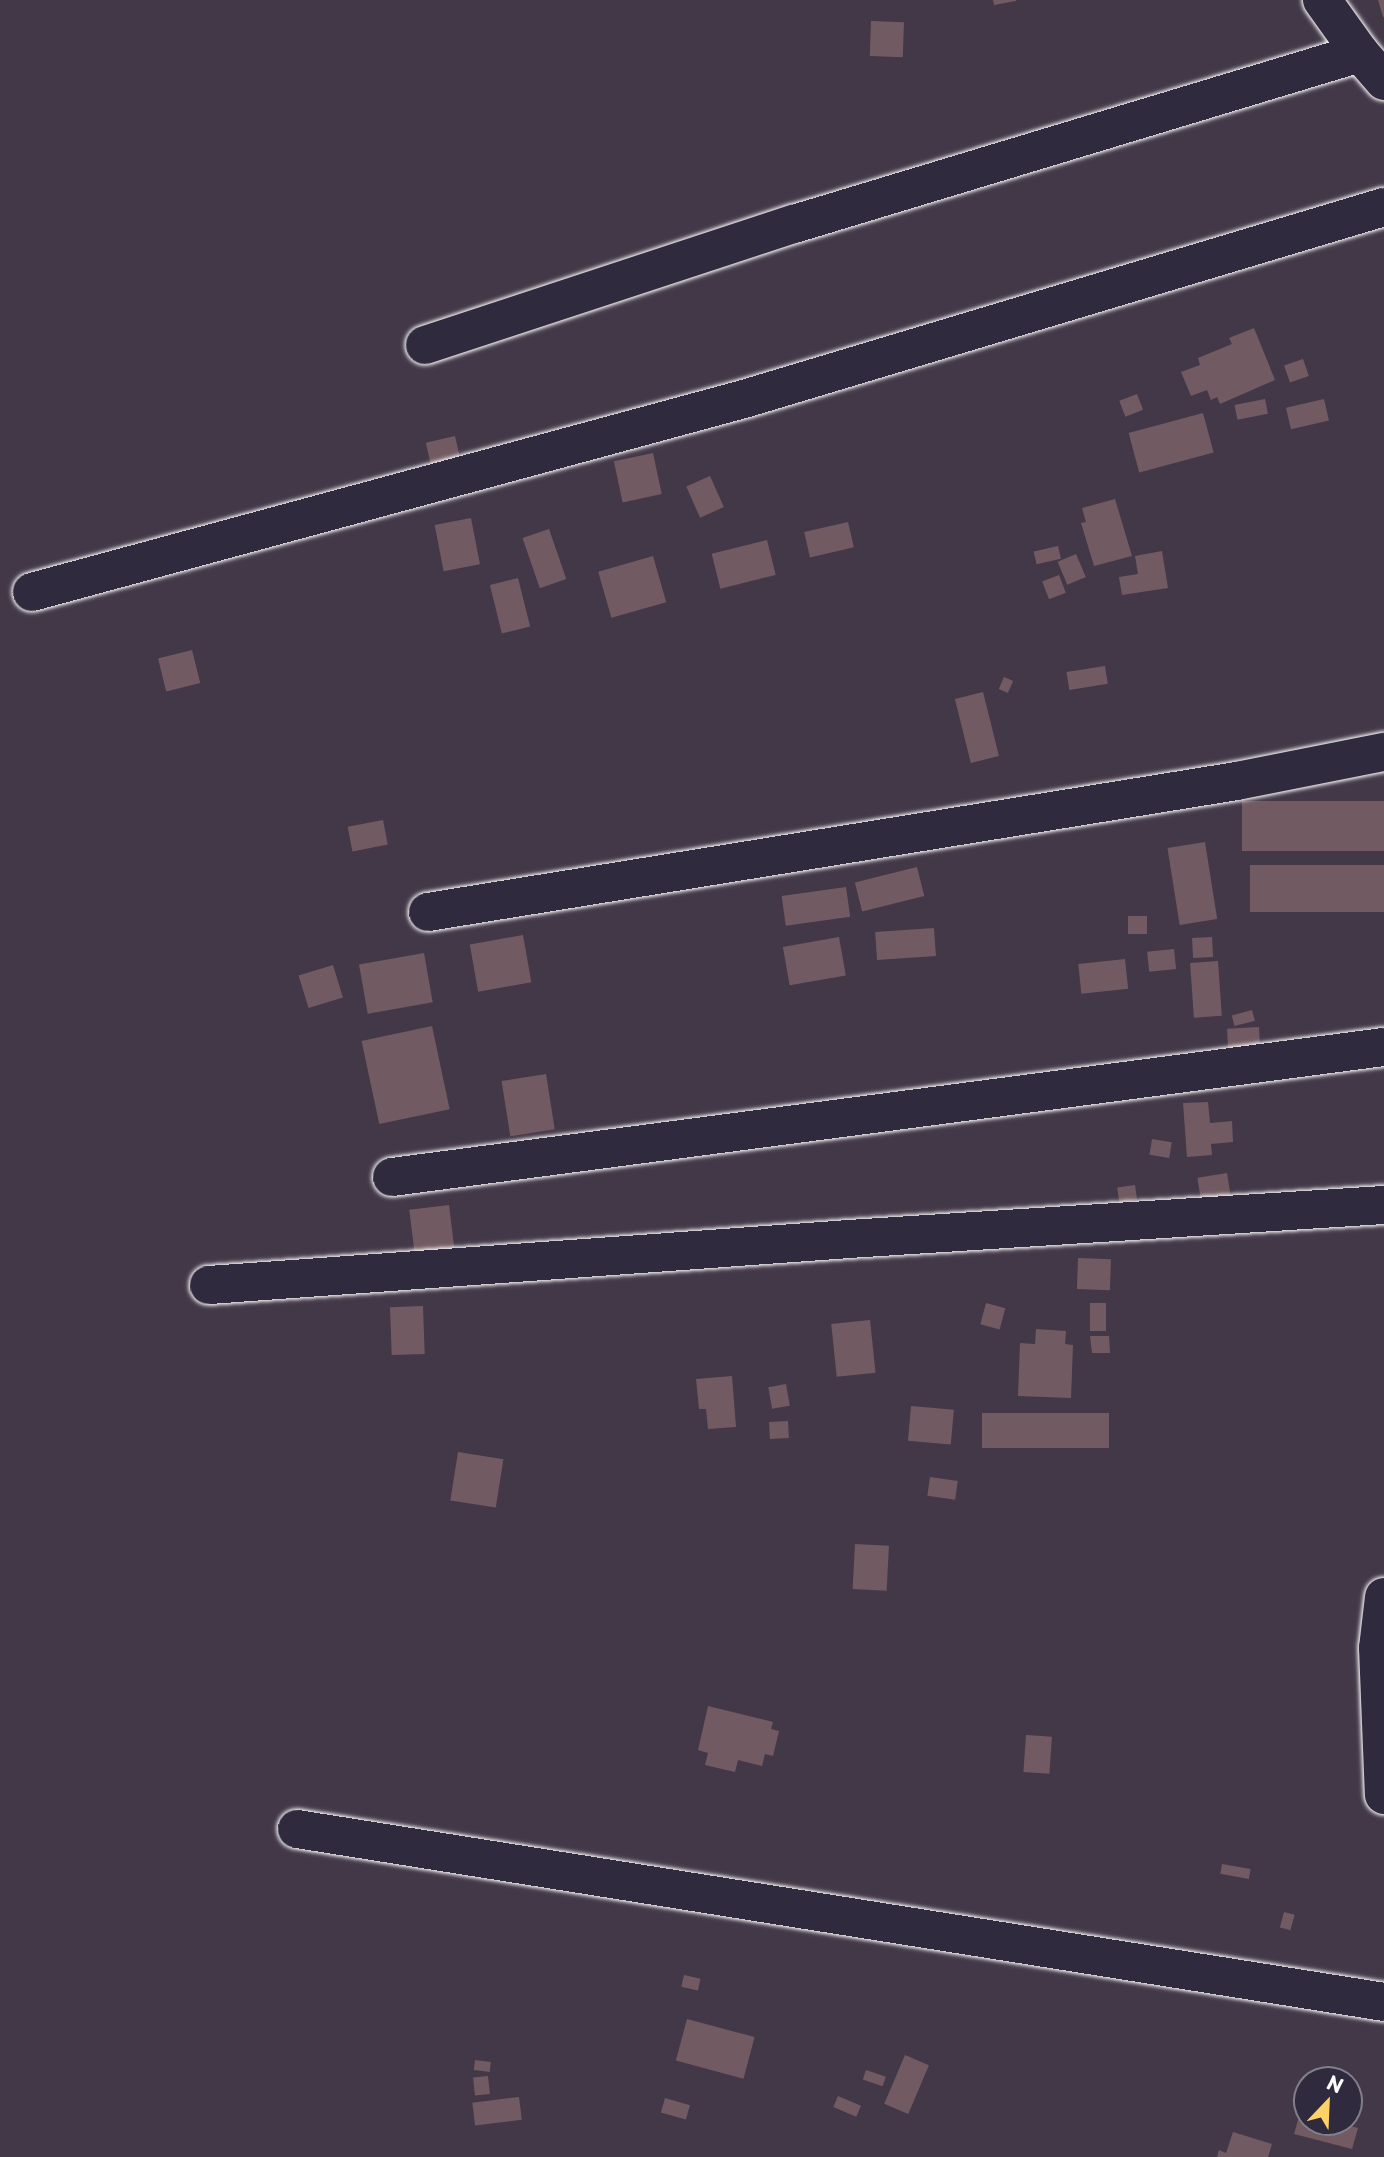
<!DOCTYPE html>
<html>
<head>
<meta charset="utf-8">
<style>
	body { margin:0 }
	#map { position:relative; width:1384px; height:2157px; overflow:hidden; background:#433848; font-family:"Playpen Sans",sans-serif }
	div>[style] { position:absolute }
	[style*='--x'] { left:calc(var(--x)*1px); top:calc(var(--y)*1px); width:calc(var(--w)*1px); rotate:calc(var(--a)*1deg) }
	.building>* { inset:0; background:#725a62; transform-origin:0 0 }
	.roads { filter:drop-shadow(0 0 2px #fff) drop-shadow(0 0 2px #fff) }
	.minor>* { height:38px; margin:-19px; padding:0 19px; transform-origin:19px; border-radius:19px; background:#2f2a3d }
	span { translate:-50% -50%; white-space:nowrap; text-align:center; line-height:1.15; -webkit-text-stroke:6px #2f2a3d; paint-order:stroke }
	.north { position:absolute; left:1293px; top:2066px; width:70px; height:70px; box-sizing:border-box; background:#2f2a3d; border:2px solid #827f8b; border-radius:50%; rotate:23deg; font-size:19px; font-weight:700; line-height:28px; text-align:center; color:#fff }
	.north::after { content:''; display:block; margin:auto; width:24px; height:32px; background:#ffd166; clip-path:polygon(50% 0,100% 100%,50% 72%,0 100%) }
</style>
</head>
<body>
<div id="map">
	<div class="building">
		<div style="clip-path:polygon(993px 0,1016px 0,1016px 1px,994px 5px)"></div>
		<div style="clip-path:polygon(1378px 0,1384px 0,1384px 17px,1383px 17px)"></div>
		<div style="left:871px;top:21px;width:33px;height:35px;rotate:2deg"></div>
		<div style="clip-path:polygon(1254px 328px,1275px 380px,1220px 404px,1217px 397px,1211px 400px,1207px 390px,1191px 396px,1181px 372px,1200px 365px,1198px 358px,1232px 344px,1229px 338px)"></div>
		<div style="left:1303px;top:359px;width:18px;height:20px;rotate:71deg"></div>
		<div style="left:1137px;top:394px;width:17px;height:19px;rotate:69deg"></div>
		<div style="left:1265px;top:399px;width:15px;height:31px;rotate:79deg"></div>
		<div style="left:1324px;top:399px;width:22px;height:39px;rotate:77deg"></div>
		<div style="left:1203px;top:413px;width:41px;height:77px;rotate:75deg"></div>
		<div style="left:455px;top:436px;width:31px;height:30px;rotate:77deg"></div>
		<div style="left:653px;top:453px;width:42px;height:40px;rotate:78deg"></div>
		<div style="left:710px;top:476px;width:34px;height:26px;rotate:66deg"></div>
		<div style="clip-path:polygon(1115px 499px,1132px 556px,1094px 566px,1081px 523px,1086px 522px,1082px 508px)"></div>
		<div style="left:471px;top:518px;width:47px;height:37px;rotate:79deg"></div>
		<div style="left:848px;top:522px;width:26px;height:45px;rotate:77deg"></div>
		<div style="left:549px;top:529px;width:53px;height:28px;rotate:71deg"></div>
		<div style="left:767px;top:540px;width:36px;height:57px;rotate:76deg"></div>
		<div style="left:1058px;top:546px;width:13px;height:25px;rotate:77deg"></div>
		<div style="clip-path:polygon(1162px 551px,1168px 588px,1122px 595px,1119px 577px,1138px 574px,1135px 556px)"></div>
		<div style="left:1076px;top:554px;width:25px;height:20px;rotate:67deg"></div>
		<div style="left:653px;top:556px;width:48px;height:57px;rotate:74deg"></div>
		<div style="left:1059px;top:575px;width:19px;height:18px;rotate:69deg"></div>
		<div style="left:518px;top:578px;width:50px;height:29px;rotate:76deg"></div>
		<div style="left:192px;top:650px;width:34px;height:35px;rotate:76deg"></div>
		<div style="left:1105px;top:666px;width:18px;height:39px;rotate:81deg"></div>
		<div style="left:1004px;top:677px;width:10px;height:13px;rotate:24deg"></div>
		<div style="left:983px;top:692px;width:66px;height:29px;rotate:76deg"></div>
		<div style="left:1384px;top:801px;width:50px;height:142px;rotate:90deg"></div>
		<div style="left:383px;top:820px;width:25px;height:36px;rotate:79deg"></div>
		<div style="left:1205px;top:842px;width:78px;height:38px;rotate:81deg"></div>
		<div style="left:1384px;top:865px;width:47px;height:134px;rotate:90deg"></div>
		<div style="left:917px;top:867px;width:30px;height:64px;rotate:76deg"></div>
		<div style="left:846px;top:887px;width:30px;height:65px;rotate:82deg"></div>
		<div style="left:1147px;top:916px;width:18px;height:19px;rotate:90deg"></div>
		<div style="left:934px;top:928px;width:28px;height:59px;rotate:86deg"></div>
		<div style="left:523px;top:935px;width:48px;height:54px;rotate:80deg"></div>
		<div style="left:839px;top:937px;width:39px;height:57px;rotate:80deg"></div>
		<div style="left:1212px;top:937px;width:20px;height:20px;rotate:87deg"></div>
		<div style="left:1174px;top:949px;width:20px;height:27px;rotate:84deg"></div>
		<div style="left:424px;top:953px;width:50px;height:66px;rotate:80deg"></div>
		<div style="left:1125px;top:959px;width:30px;height:47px;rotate:84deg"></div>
		<div style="left:1218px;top:961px;width:55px;height:28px;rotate:86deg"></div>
		<div style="left:333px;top:965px;width:34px;height:36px;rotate:73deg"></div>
		<div style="left:1252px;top:1010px;width:11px;height:21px;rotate:75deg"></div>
		<div style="left:432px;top:1026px;width:85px;height:72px;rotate:78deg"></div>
		<div style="left:1259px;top:1027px;width:19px;height:32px;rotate:87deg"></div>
		<div style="left:546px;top:1074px;width:56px;height:45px;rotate:81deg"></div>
		<div style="clip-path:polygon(1208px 1102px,1210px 1123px,1232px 1121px,1233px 1142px,1211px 1144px,1212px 1155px,1187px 1157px,1183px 1103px)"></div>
		<div style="left:1152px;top:1139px;width:20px;height:16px;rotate:9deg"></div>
		<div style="left:1227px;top:1173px;width:31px;height:30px;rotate:81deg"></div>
		<div style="left:1135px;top:1185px;width:15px;height:18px;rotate:82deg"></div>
		<div style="left:449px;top:1205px;width:51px;height:40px;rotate:83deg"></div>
		<div style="left:1078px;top:1258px;width:33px;height:31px;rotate:2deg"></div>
		<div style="left:986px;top:1303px;width:20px;height:22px;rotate:15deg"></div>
		<div style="left:1090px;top:1303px;width:16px;height:28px"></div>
		<div style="left:423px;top:1306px;width:48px;height:33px;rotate:88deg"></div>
		<div style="left:870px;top:1320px;width:53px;height:39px;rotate:84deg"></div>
		<div style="clip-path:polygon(1036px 1329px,1066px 1331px,1065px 1344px,1073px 1345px,1071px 1398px,1018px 1396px,1020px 1343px,1035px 1344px)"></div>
		<div style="clip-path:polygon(1090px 1336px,1109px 1336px,1110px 1353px,1092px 1353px)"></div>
		<div style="clip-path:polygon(732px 1376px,736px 1427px,708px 1429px,706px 1409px,699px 1409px,696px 1379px)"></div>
		<div style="left:786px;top:1384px;width:22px;height:18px;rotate:80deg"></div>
		<div style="left:911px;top:1406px;width:43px;height:35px;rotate:5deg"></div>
		<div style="left:982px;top:1413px;width:127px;height:35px"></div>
		<div style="left:788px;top:1421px;width:17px;height:19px;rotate:87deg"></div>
		<div style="left:458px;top:1452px;width:46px;height:49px;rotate:9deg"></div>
		<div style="left:930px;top:1477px;width:28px;height:19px;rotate:8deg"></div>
		<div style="left:855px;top:1544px;width:34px;height:45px;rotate:3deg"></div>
		<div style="clip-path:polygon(708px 1706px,773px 1722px,771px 1729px,779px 1731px,773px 1756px,765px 1754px,762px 1766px,738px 1760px,735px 1772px,705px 1765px,708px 1753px,698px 1750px)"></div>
		<div style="left:1026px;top:1735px;width:26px;height:37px;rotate:4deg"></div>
		<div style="left:1222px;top:1864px;width:29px;height:10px;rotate:10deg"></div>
		<div style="left:1284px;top:1912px;width:11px;height:16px;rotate:15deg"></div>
		<div style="left:684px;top:1975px;width:17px;height:12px;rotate:13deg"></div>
		<div style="left:687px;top:2019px;width:70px;height:43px;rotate:15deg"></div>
		<div style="left:905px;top:2055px;width:26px;height:53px;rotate:23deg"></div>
		<div style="left:475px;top:2060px;width:16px;height:10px;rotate:7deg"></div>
		<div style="left:866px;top:2070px;width:21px;height:10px;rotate:19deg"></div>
		<div style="left:488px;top:2076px;width:18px;height:15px;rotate:84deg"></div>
		<div style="left:838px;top:2096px;width:25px;height:12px;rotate:23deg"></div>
		<div style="left:519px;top:2097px;width:23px;height:47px;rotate:83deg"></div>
		<div style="left:665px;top:2098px;width:26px;height:15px;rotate:16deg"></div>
		<div style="clip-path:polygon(1300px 2113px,1307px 2115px,1307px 2122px,1335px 2122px,1358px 2128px,1352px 2149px,1294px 2134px)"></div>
		<div style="clip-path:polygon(1233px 2132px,1272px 2144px,1268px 2157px,1217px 2157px,1219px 2150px,1226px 2153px)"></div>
	</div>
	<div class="roads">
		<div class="minor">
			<div style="--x:1322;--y:0;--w:65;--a:54.4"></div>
			<div style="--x:1360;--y:53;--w:37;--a:49"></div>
			<div style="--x:425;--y:345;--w:388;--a:-18.2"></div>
			<div style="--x:794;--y:224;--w:591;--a:-16.81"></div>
			<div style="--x:32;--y:592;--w:738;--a:-15.17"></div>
			<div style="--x:744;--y:399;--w:668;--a:-16.7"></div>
			<div style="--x:428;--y:912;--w:820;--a:-9.2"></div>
			<div style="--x:1237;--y:781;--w:150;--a:-11.2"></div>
			<div style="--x:392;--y:1177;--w:1000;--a:-7.47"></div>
			<div style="--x:209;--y:1285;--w:642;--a:-4.11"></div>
			<div style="--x:849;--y:1239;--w:536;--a:-3.64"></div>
			<div style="--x:1384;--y:1597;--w:51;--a:96.7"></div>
			<div style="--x:1378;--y:1648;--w:147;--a:87.7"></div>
			<div style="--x:297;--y:1829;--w:1101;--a:9.04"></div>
		</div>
	</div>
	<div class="north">N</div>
</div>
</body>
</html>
